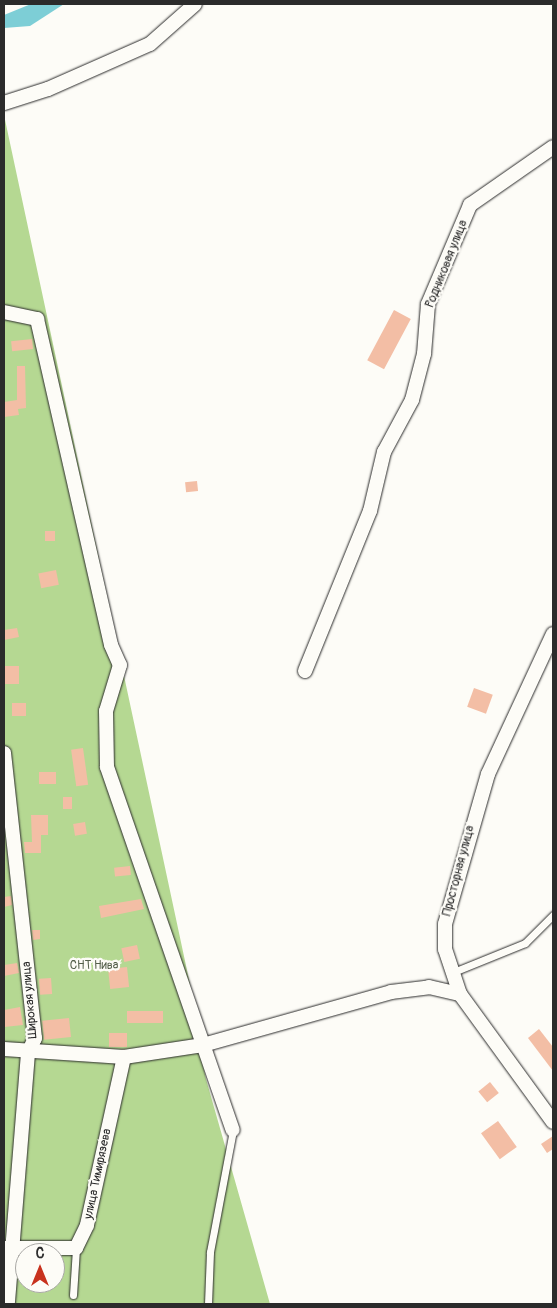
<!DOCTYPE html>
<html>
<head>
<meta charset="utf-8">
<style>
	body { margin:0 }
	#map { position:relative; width:557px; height:1308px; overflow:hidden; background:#fdfcf7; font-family:Pangolin,sans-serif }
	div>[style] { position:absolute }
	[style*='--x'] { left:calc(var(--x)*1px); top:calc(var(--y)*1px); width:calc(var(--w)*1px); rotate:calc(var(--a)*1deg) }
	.green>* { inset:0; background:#b5d892 }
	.water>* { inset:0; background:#7dced6 }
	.building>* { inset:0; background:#f3bea5; transform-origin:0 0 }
	.roads { filter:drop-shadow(0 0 1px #2b2b2b) drop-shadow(0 0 1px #2b2b2b) }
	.service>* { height:7px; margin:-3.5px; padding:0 3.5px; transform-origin:3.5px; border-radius:3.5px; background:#fdfcf7 }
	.minor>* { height:14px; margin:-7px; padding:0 7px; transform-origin:7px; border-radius:7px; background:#fdfcf7 }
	span { translate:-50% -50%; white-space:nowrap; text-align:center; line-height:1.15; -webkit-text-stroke:4.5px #fdfcf7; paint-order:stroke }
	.street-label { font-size:12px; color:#2b2b2b }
	.park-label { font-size:12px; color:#545f4a }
	.frame { position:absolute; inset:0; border:5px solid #2b2b2b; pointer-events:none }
	.north { position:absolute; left:15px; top:1243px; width:50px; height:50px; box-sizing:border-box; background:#fdfcf7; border:1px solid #a9a8a5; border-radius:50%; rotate:0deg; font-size:14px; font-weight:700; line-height:20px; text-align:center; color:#2b2b2b }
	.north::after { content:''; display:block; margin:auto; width:18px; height:22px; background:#c8321e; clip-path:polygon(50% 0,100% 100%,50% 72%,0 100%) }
</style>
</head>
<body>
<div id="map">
	<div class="green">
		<div style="clip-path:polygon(evenodd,4px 115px,203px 1045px,199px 1046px,206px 1079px,270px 1304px,4px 1304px,4px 115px,25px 1253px,55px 1253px,55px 1283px,25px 1283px,25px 1253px)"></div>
	</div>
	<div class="water">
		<div style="clip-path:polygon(31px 4px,64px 4px,30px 26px,4px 28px,4px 15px)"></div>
	</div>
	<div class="building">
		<div style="left:394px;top:310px;width:19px;height:57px;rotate:28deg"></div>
		<div style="left:32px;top:339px;width:10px;height:21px;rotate:84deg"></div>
		<div style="clip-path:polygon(17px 366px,25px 366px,26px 408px,18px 409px,19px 415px,4px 417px,4px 402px,17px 400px)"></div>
		<div style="left:197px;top:481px;width:10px;height:12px;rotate:84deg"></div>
		<div style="left:45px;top:531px;width:10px;height:10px"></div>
		<div style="left:56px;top:570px;width:15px;height:18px;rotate:79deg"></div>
		<div style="clip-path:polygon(17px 628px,19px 637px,4px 640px,4px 630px)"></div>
		<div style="left:4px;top:666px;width:15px;height:18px"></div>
		<div style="left:474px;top:688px;width:20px;height:20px;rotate:20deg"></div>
		<div style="left:12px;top:703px;width:14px;height:13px"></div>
		<div style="left:83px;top:748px;width:37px;height:12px;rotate:82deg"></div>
		<div style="left:39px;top:772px;width:17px;height:12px"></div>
		<div style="left:63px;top:797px;width:9px;height:12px"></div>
		<div style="clip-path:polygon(31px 815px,48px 815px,48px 835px,41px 835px,41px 853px,25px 853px,24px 842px,32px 842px)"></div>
		<div style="left:85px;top:822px;width:12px;height:12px;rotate:81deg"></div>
		<div style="left:130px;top:866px;width:9px;height:16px;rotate:84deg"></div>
		<div style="clip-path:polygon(11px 896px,12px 905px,4px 907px,4px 897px)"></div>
		<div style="clip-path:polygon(141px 899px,144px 909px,101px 918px,99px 906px)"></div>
		<div style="clip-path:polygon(32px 930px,40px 930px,40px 939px,33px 940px)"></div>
		<div style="left:137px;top:945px;width:14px;height:16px;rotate:78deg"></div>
		<div style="clip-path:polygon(17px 963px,19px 973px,4px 976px,4px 965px)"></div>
		<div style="left:127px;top:967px;width:20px;height:19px;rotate:84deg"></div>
		<div style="left:51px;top:978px;width:16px;height:12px;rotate:86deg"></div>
		<div style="clip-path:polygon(20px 1007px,23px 1025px,4px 1027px,4px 1010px)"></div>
		<div style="left:163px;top:1011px;width:12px;height:36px;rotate:90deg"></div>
		<div style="left:69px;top:1018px;width:19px;height:27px;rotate:84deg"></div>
		<div style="clip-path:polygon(539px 1029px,553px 1047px,553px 1071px,528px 1038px)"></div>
		<div style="left:109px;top:1033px;width:18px;height:14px"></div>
		<div style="left:490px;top:1082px;width:14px;height:15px;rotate:51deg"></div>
		<div style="left:498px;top:1121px;width:32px;height:21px;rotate:54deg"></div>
		<div style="clip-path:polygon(553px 1136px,553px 1149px,547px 1153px,541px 1144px)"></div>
	</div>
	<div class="roads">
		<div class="service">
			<div style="--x:451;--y:973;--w:80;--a:-22.1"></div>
			<div style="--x:525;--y:943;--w:40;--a:-45"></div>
			<div style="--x:73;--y:1295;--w:47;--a:-86.3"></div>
			<div style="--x:208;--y:1304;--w:52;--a:-87.8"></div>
			<div style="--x:210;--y:1252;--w:124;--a:-79.3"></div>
		</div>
		<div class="minor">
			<div style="--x:4;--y:103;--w:46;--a:-17.7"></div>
			<div style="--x:48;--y:89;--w:111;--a:-23.8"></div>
			<div style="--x:150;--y:44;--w:60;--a:-41.6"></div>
			<div style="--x:4;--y:312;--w:34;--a:12"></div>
			<div style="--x:37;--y:319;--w:334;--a:77.2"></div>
			<div style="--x:111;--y:645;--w:22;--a:66"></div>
			<div style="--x:120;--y:665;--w:48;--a:106.9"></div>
			<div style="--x:106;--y:711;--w:56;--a:89"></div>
			<div style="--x:107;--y:767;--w:384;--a:70.9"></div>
			<div style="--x:553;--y:634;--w:154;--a:114.9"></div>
			<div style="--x:488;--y:774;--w:156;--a:106"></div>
			<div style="--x:445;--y:924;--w:25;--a:90"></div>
			<div style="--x:445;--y:949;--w:47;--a:71.6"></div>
			<div style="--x:460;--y:994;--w:158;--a:54"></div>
			<div style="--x:305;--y:671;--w:173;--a:-67.9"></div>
			<div style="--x:370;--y:511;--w:61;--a:-76.7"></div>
			<div style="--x:384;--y:452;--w:59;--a:-61.7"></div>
			<div style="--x:412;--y:400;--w:48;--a:-75.4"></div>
			<div style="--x:424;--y:354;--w:50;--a:-85.4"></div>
			<div style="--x:428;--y:304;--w:108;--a:-67"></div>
			<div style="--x:470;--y:205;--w:101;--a:-34.9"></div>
			<div style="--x:4;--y:753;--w:287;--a:83.8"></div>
			<div style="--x:35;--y:1038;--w:17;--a:115"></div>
			<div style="--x:28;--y:1053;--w:252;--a:94.6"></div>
			<div style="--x:4;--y:1049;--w:120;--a:3.8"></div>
			<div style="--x:124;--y:1057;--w:80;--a:-8.6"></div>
			<div style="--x:203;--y:1045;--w:195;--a:-15.7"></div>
			<div style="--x:391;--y:992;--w:38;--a:-7"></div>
			<div style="--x:429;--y:987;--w:32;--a:13"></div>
			<div style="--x:4;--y:1248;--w:72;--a:0"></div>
			<div style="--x:76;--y:1248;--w:25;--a:-64"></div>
			<div style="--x:87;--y:1225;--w:172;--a:-77.6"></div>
		</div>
	</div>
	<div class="street-label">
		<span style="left:447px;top:264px;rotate:-68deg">Родниковая улица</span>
		<span style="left:459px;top:871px;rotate:-75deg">Просторная улица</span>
		<span style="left:30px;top:1000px;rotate:-95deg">Широкая улица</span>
		<span style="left:98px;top:1174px;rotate:-78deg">улица Тимирязева</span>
	</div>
	<div class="park-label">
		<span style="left:94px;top:966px">СНТ Нива</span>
	</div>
	<div class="frame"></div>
	<div class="north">С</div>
</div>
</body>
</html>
